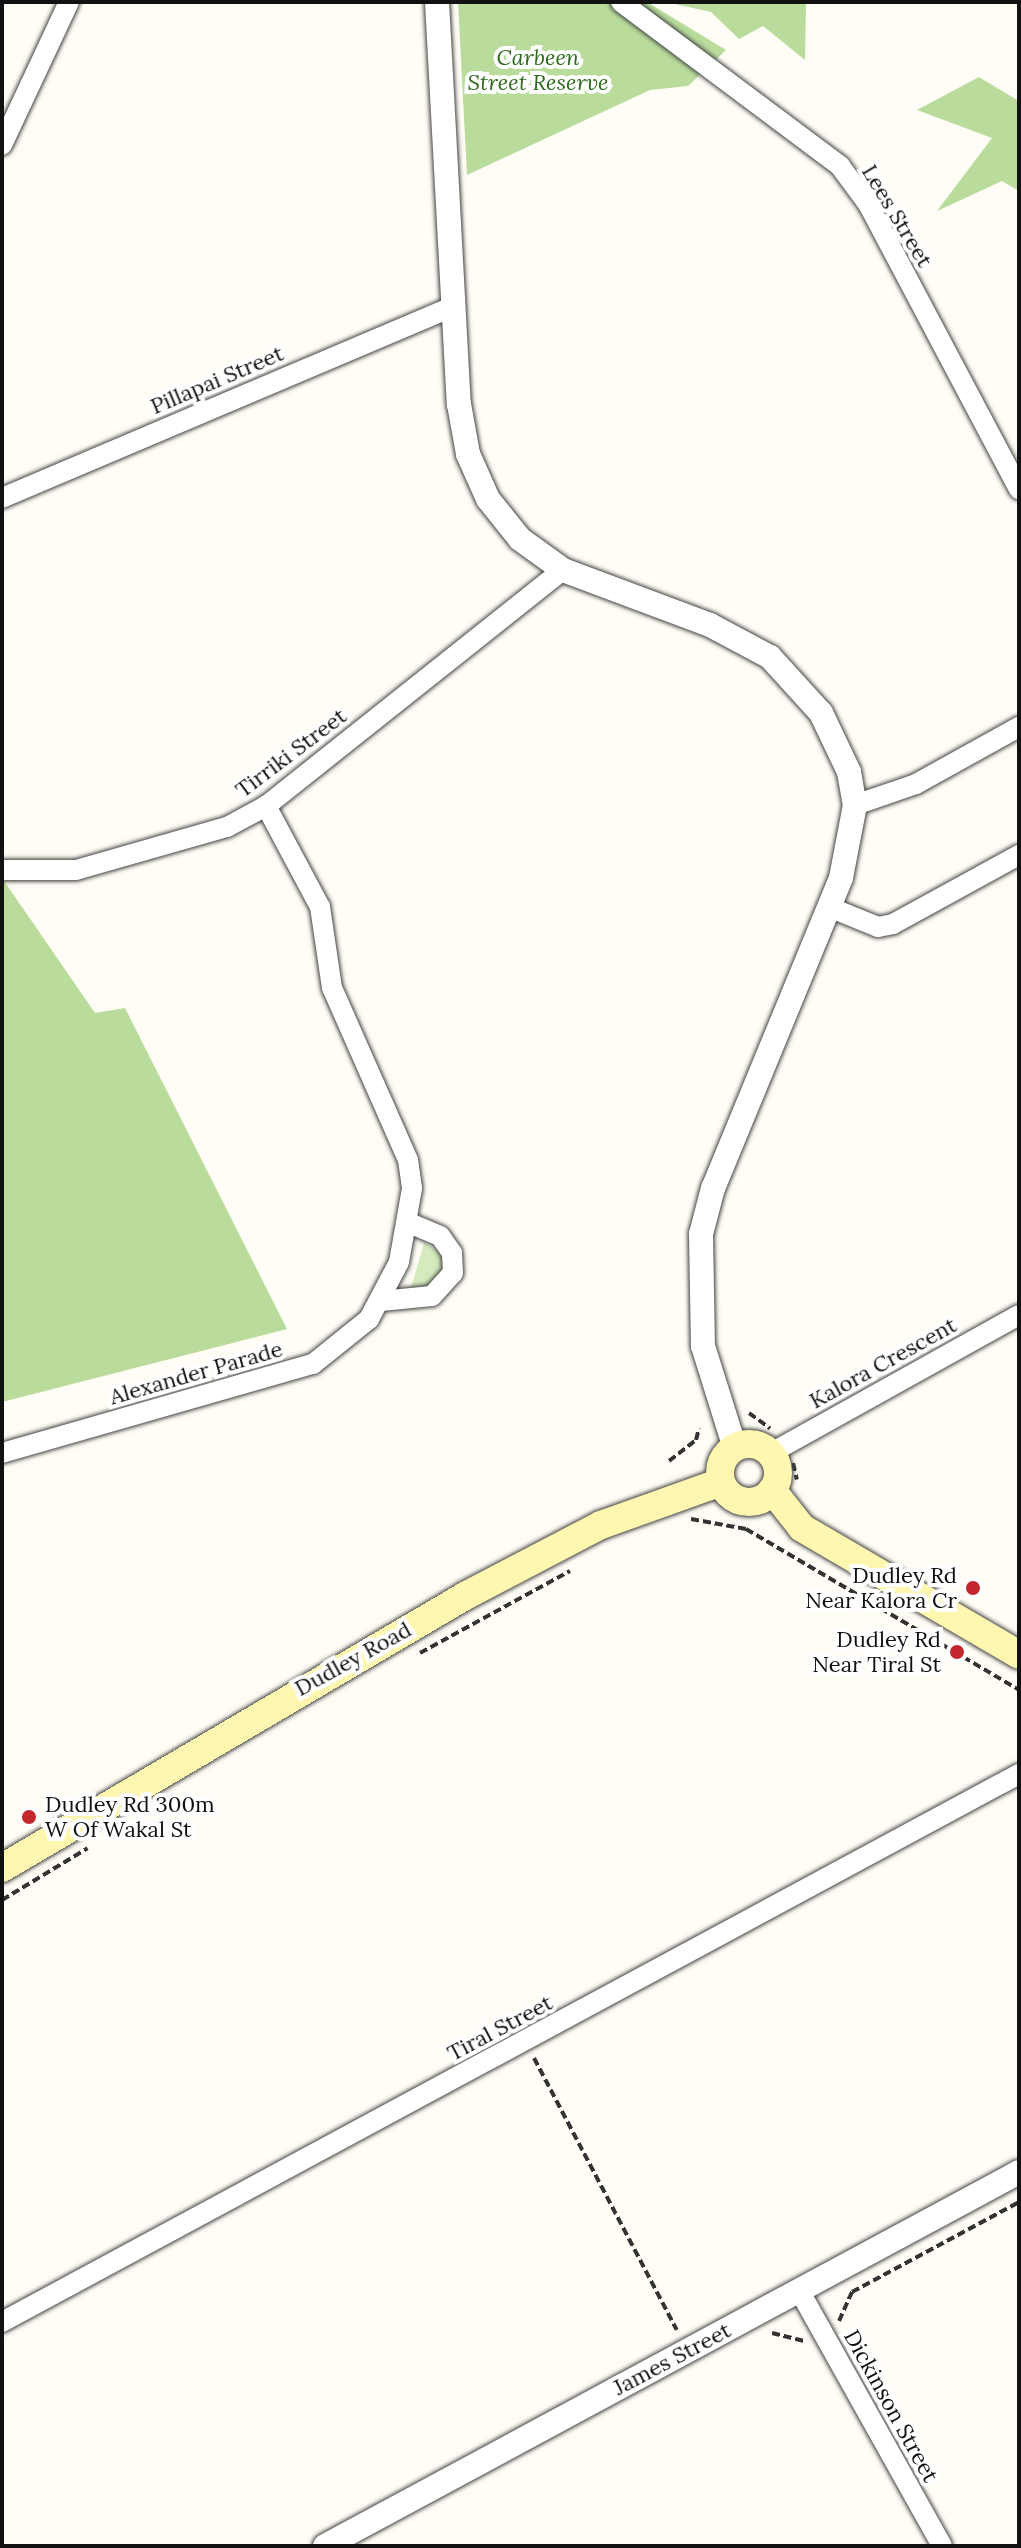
<!DOCTYPE html>
<html>
<head>
<meta charset="utf-8">
<style>
	body { margin:0 }
	#map { position:relative; width:1021px; height:2548px; overflow:hidden; background:#fffdf5; font-family:Lora,serif }
	div>[style] { position:absolute }
	[style*='--x'] { left:calc(var(--x)*1px); top:calc(var(--y)*1px); width:calc(var(--w)*1px); rotate:calc(var(--a)*1deg) }
	.green>* { inset:0; background:#d5ebbd }
	.forest>* { inset:0; background:#b9dc9c }
	.path>* { height:4px; margin-top:-2px; transform-origin:0; background:repeating-linear-gradient(90deg,#333 0 8px,transparent 0 12px) }
	.roads { filter:drop-shadow(0 0 2px #444) drop-shadow(0 0 2px #444) }
	.minor>* { height:20px; margin:-10px; padding:0 10px; transform-origin:10px; border-radius:10px; background:#fff }
	.tertiary>* { height:24px; margin:-12px; padding:0 12px; transform-origin:12px; border-radius:12px; background:#fff }
	.secondary>* { height:28px; margin:-14px; padding:0 14px; transform-origin:14px; border-radius:14px; background:#fff6b0 }
	.secondary>.ring { margin:-14px; padding:0; box-sizing:content-box; background:none; border:28px solid #fff6b0; border-radius:50% }
	.dots>* { width:22px; height:22px; translate:-50% -50%; box-sizing:border-box; border:4px solid #fff; border-radius:50% }
	span { translate:-50% -50%; white-space:nowrap; text-align:center; line-height:1.15; -webkit-text-stroke:8px #fff; paint-order:stroke }
	.park-label { font-size:22px; color:#2f6b1f; font-style:italic }
	.street-label { font-size:22px; color:#111 }
	.poi-label { font-size:22px; color:#111 }
	.right { translate:-100% -50%; text-align:right }
	.left { translate:0 -50%; text-align:left }
	.frame { position:absolute; inset:0; border:4px solid #111; pointer-events:none }
</style>
</head>
<body>
<div id="map">
	<div class="green">
		<div style="clip-path:polygon(424px 1243px,442px 1253px,445px 1271px,427px 1288px,411px 1288px)"></div>
	</div>
	<div class="forest">
		<div style="clip-path:polygon(458px 2px,647px 2px,726px 50px,688px 86px,650px 90px,467px 175px)"></div>
		<div style="clip-path:polygon(666px 2px,806px 2px,805px 60px,763px 26px,739px 39px,711px 12px)"></div>
		<div style="clip-path:polygon(979px 77px,1019px 101px,1019px 191px,1002px 181px,937px 211px,992px 138px,917px 110px)"></div>
		<div style="clip-path:polygon(2px 878px,95px 1013px,125px 1008px,287px 1329px,2px 1402px)"></div>
	</div>
	<div class="path">
		<div style="--x:749;--y:1413;--w:26;--a:36"></div>
		<div style="--x:669;--y:1461;--w:34;--a:-38"></div>
		<div style="--x:696;--y:1440;--w:12;--a:-76"></div>
		<div style="--x:793;--y:1463;--w:17;--a:77"></div>
		<div style="--x:691;--y:1519;--w:56;--a:10.3"></div>
		<div style="--x:746;--y:1529;--w:317;--a:30.5"></div>
		<div style="--x:420;--y:1653;--w:171;--a:-28.7"></div>
		<div style="--x:2;--y:1900;--w:100;--a:-31.2"></div>
		<div style="--x:534;--y:2058;--w:307;--a:62.3"></div>
		<div style="--x:839;--y:2321;--w:32;--a:-66"></div>
		<div style="--x:852;--y:2292;--w:190;--a:-28.3"></div>
		<div style="--x:772;--y:2333;--w:33;--a:14"></div>
	</div>
	<div class="roads">
		<div class="minor">
			<div style="--x:621;--y:2;--w:274;--a:36.8"></div>
			<div style="--x:840;--y:166;--w:47;--a:53.6"></div>
			<div style="--x:868;--y:204;--w:323;--a:62.1"></div>
			<div style="--x:2;--y:145;--w:158;--a:-64.9"></div>
			<div style="--x:2;--y:498;--w:489;--a:-23"></div>
			<div style="--x:855;--y:805;--w:65;--a:-19"></div>
			<div style="--x:916;--y:784;--w:118;--a:-29"></div>
			<div style="--x:2;--y:870;--w:74;--a:0"></div>
			<div style="--x:76;--y:870;--w:157;--a:-15.9"></div>
			<div style="--x:227;--y:827;--w:44;--a:-28.3"></div>
			<div style="--x:266;--y:806;--w:379;--a:-38.5"></div>
			<div style="--x:829;--y:907;--w:53;--a:22.2"></div>
			<div style="--x:878;--y:927;--w:15;--a:-11"></div>
			<div style="--x:893;--y:924;--w:144;--a:-28.7"></div>
			<div style="--x:381;--y:1301;--w:51;--a:-5.6"></div>
			<div style="--x:432;--y:1296;--w:31;--a:-48"></div>
			<div style="--x:453;--y:1273;--w:20;--a:-93"></div>
			<div style="--x:452;--y:1253;--w:21;--a:-125"></div>
			<div style="--x:440;--y:1236;--w:34;--a:-157"></div>
			<div style="--x:2;--y:1453;--w:323;--a:-16"></div>
			<div style="--x:313;--y:1364;--w:72;--a:-38.8"></div>
			<div style="--x:369;--y:1319;--w:64;--a:-62.2"></div>
			<div style="--x:399;--y:1262;--w:75;--a:-80"></div>
			<div style="--x:412;--y:1188;--w:28;--a:-98"></div>
			<div style="--x:408;--y:1160;--w:188;--a:-113.8"></div>
			<div style="--x:332;--y:988;--w:82;--a:-98.4"></div>
			<div style="--x:320;--y:907;--w:115;--a:-118.1"></div>
			<div style="--x:771;--y:1453;--w:284;--a:-29.1"></div>
			<div style="--x:799;--y:2290;--w:293;--a:60.8"></div>
			<div style="--x:2;--y:2322;--w:1155;--a:-28.32"></div>
		</div>
		<div class="tertiary">
			<div style="--x:437;--y:2;--w:403;--a:86.9"></div>
			<div style="--x:459;--y:404;--w:51;--a:79.8"></div>
			<div style="--x:468;--y:454;--w:49;--a:66"></div>
			<div style="--x:488;--y:499;--w:51;--a:51.3"></div>
			<div style="--x:520;--y:539;--w:53;--a:35.8"></div>
			<div style="--x:563;--y:570;--w:157;--a:20.5"></div>
			<div style="--x:710;--y:625;--w:68;--a:28.1"></div>
			<div style="--x:770;--y:657;--w:76;--a:47.7"></div>
			<div style="--x:821;--y:713;--w:65;--a:64.6"></div>
			<div style="--x:849;--y:772;--w:34;--a:80"></div>
			<div style="--x:855;--y:805;--w:74;--a:100.9"></div>
			<div style="--x:841;--y:878;--w:335;--a:112.4"></div>
			<div style="--x:713;--y:1188;--w:48;--a:104.6"></div>
			<div style="--x:701;--y:1234;--w:112;--a:89"></div>
			<div style="--x:703;--y:1346;--w:107;--a:72.6"></div>
			<div style="--x:325;--y:2546;--w:788;--a:-28.32"></div>
		</div>
		<div class="secondary">
			<div class="ring" style="left:720px;top:1444px;width:30px;height:30px"></div>
			<div style="--x:772;--y:1490;--w:48;--a:51.7"></div>
			<div style="--x:802;--y:1528;--w:251;--a:30.3"></div>
			<div style="--x:2;--y:1868;--w:537;--a:-30.43"></div>
			<div style="--x:465;--y:1596;--w:153;--a:-27.6"></div>
			<div style="--x:601;--y:1525;--w:127;--a:-19.7"></div>
		</div>
	</div>
	<div class="dots">
		<div style="left:973px;top:1588px;background:#c4262e"></div>
		<div style="left:957px;top:1652px;background:#c4262e"></div>
		<div style="left:29px;top:1817px;background:#c4262e"></div>
	</div>
	<div class="park-label">
		<span style="left:538px;top:70px">Carbeen<br>Street Reserve</span>
	</div>
	<div class="street-label">
		<span style="left:897px;top:216px;rotate:59deg">Lees Street</span>
		<span style="left:217px;top:380px;rotate:-23deg">Pillapai Street</span>
		<span style="left:291px;top:753px;rotate:-37deg">Tirriki Street</span>
		<span style="left:883px;top:1363px;rotate:-29deg">Kalora Crescent</span>
		<span style="left:196px;top:1373px;rotate:-16deg">Alexander Parade</span>
		<span style="left:353px;top:1659px;rotate:-29deg">Dudley Road</span>
		<span style="left:500px;top:2028px;rotate:-28deg">Tiral Street</span>
		<span style="left:672px;top:2359px;rotate:-28deg">James Street</span>
		<span style="left:891px;top:2406px;rotate:61deg">Dickinson Street</span>
	</div>
	<div class="poi-label">
		<span class="right" style="left:957px;top:1588px">Dudley Rd<br>Near Kalora Cr</span>
		<span class="right" style="left:941px;top:1652px">Dudley Rd<br>Near Tiral St</span>
		<span class="left" style="left:45px;top:1817px">Dudley Rd 300m<br>W Of Wakal St</span>
	</div>
	<div class="frame"></div>
</div>
</body>
</html>
